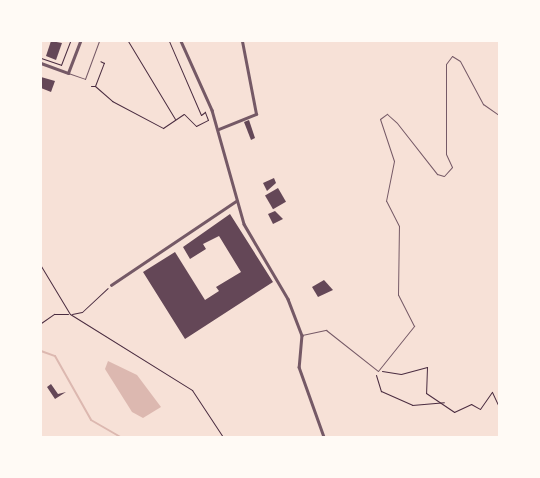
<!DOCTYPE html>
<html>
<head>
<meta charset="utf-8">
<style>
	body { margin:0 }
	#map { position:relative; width:540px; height:478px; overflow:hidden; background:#f7e1d7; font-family:"Asap Condensed",sans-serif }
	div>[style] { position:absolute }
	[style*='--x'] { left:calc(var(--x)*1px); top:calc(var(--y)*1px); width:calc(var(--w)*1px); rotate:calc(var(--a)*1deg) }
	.water>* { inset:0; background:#dcb8b0 }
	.stream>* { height:2px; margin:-1px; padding:0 1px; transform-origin:1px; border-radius:1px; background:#dcb8b0 }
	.building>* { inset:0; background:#644757; transform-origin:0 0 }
	.path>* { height:1px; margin:-0.5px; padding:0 0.5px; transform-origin:0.5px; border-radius:0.5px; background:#4a2c40 }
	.service>* { height:1px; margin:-0.5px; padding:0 0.5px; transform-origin:0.5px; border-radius:0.5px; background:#755966 }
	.minor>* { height:2.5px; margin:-1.25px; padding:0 1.25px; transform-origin:1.25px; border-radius:1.25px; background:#755966 }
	span { translate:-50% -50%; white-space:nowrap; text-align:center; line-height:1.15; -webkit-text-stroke:4px #fffaf5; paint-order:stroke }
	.frame { position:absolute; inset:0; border:42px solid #fffaf5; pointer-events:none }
</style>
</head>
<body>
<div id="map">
	<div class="water">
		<div style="clip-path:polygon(108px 361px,137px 375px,161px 407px,143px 418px,132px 412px,105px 369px)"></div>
	</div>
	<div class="stream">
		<div style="--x:41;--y:351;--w:15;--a:20"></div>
		<div style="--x:55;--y:356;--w:73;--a:60.6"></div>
		<div style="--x:91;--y:420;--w:34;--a:30"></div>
	</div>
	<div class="building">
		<div style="clip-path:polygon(51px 41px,62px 43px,56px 60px,46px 56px)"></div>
		<div style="clip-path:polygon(41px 77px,55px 81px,51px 92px,41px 88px)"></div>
		<div style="clip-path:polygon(249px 120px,255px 138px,251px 140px,244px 122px)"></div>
		<div style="clip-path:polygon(274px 178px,276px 183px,267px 191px,263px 183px)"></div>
		<div style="left:278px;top:188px;width:16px;height:15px;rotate:60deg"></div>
		<div style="clip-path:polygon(275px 211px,283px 219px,273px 224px,268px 214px)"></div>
		<div style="clip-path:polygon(230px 214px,273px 282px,185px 339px,143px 272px,175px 252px,205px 300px,219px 291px,216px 287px,241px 272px,219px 236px,203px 244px,206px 249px,190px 259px,183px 247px)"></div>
		<div style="clip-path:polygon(324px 280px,333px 290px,318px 297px,312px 287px)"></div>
		<div style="clip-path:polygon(51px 384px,58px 394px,66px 392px,55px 399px,47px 387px)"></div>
	</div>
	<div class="path">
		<div style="--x:128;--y:41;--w:91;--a:58.9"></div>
		<div style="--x:41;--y:58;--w:21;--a:19"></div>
		<div style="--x:61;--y:65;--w:26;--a:-69"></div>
		<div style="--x:91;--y:86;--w:4;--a:0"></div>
		<div style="--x:95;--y:86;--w:25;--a:-69"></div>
		<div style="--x:104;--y:63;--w:4;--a:-153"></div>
		<div style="--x:95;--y:86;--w:23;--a:41"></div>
		<div style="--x:112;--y:101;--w:58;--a:27.9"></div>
		<div style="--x:163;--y:128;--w:25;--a:-34"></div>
		<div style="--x:184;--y:114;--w:17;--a:45"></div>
		<div style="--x:196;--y:126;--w:13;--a:-27"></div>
		<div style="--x:208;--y:120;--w:9;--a:-111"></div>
		<div style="--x:205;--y:112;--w:5;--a:143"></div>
		<div style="--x:201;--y:115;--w:81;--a:-113.4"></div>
		<div style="--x:41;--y:266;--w:56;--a:58.9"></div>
		<div style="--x:70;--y:314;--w:144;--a:31.9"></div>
		<div style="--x:192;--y:390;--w:56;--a:56.6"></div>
		<div style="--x:72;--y:314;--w:10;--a:-11"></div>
		<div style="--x:82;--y:312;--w:35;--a:-43"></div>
		<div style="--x:41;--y:323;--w:16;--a:-35"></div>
		<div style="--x:54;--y:314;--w:14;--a:0"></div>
		<div style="--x:382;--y:371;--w:19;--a:9"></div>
		<div style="--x:401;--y:374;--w:27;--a:-15"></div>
		<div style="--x:427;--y:367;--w:26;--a:92"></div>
		<div style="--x:426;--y:393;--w:34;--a:34"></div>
		<div style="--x:454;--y:412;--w:19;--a:-25"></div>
		<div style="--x:471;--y:404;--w:10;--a:29"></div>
		<div style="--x:480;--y:409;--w:21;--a:-55"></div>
		<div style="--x:492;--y:392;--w:17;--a:65"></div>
		<div style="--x:376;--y:375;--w:17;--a:73"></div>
		<div style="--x:381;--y:391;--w:34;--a:24"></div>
		<div style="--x:412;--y:405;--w:32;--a:-5"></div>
	</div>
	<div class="service">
		<div style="--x:68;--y:73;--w:18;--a:19"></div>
		<div style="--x:85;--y:79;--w:40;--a:-69.8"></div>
		<div style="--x:302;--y:335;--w:25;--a:-12"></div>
		<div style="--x:326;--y:330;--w:66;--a:38.3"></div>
		<div style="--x:378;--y:371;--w:58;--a:-51.3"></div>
		<div style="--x:414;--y:326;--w:35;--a:-117"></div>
		<div style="--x:398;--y:295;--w:69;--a:-89.2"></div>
		<div style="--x:399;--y:226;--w:28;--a:-117"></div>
		<div style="--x:386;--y:201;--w:41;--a:-78.7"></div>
		<div style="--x:394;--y:161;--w:44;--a:-108.4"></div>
		<div style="--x:380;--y:119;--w:9;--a:-36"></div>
		<div style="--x:387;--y:114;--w:13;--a:42"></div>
		<div style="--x:397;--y:123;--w:65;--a:51.9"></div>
		<div style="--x:437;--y:174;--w:7;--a:16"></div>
		<div style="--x:444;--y:176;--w:12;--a:-48"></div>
		<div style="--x:452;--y:167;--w:14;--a:-115"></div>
		<div style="--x:446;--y:154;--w:90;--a:-90"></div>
		<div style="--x:446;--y:64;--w:10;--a:-53"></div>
		<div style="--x:452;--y:56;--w:9;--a:32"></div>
		<div style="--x:460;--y:61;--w:49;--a:61.9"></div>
		<div style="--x:483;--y:104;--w:19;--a:35"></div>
	</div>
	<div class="minor">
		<div style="--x:181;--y:41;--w:76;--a:65.8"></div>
		<div style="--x:212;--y:110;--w:118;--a:74.3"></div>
		<div style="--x:244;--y:224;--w:87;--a:59.6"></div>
		<div style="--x:288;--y:299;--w:39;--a:69"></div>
		<div style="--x:302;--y:335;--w:32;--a:95"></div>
		<div style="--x:299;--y:367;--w:74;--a:70.3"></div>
		<div style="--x:41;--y:63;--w:29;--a:20"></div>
		<div style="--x:68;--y:73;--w:34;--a:-69"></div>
		<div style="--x:219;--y:129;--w:40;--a:-22"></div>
		<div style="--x:256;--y:114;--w:74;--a:-100.9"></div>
		<div style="--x:111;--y:285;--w:151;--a:-33.9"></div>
	</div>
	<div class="frame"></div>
</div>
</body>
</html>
